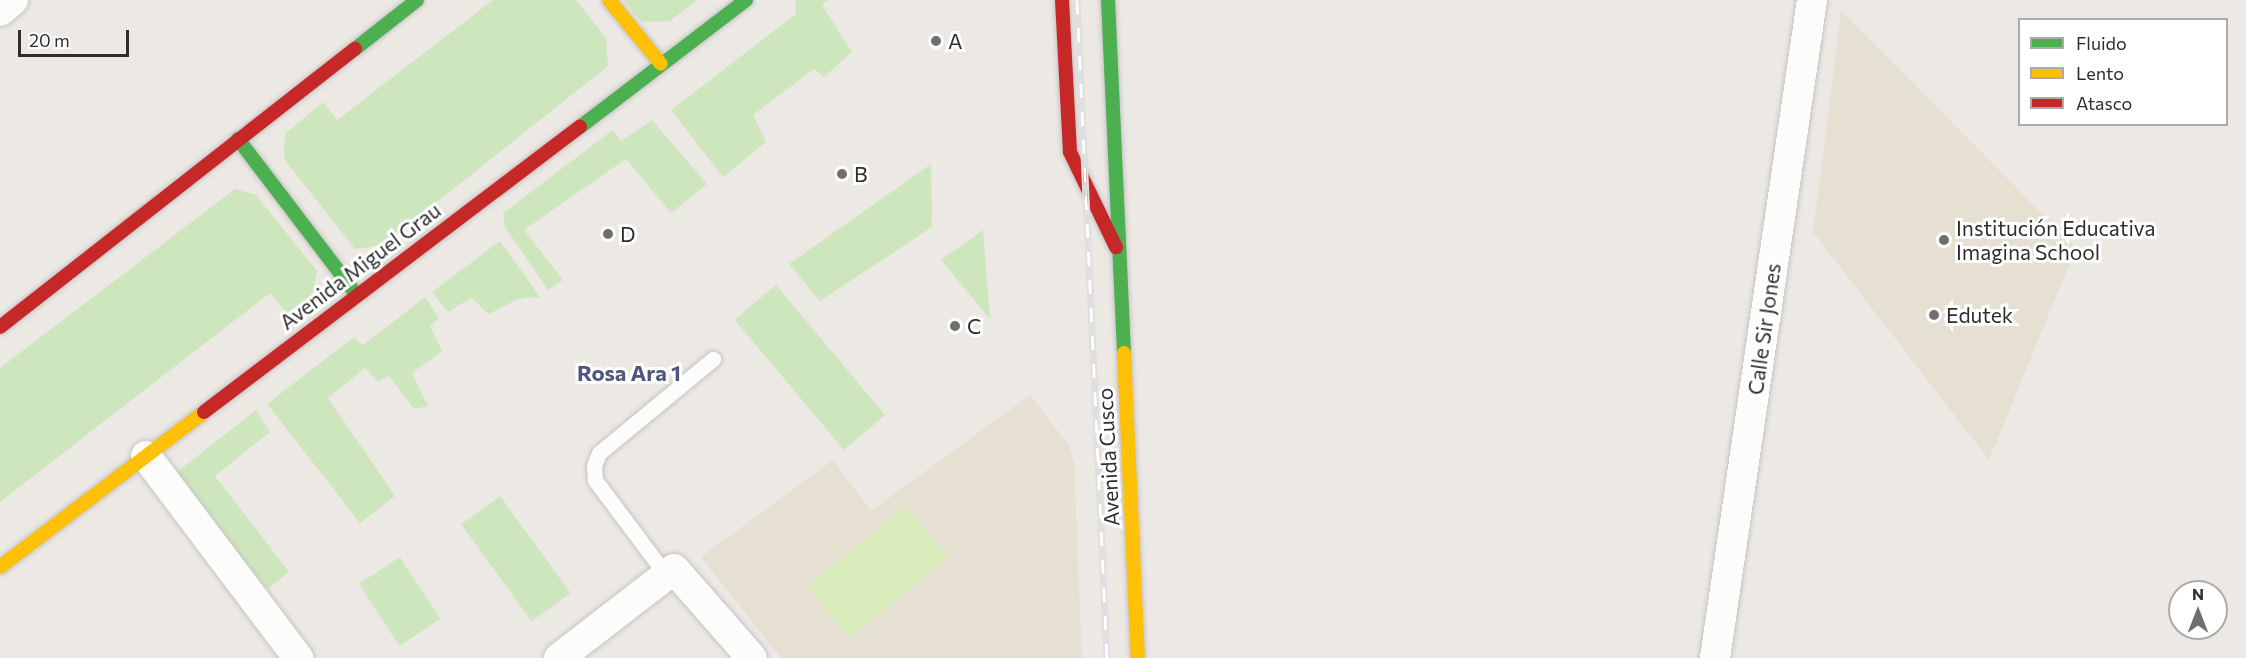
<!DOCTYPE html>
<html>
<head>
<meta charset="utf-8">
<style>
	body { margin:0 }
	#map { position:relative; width:2246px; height:658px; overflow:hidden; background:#ece8e4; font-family:Commissioner,sans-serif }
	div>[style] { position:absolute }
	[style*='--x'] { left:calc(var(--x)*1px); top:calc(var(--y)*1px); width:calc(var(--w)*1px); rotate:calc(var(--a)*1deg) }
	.education>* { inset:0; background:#e6e0d3 }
	.green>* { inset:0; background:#cee6be; transform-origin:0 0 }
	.pitch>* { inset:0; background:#d9eabb; transform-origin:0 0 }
	.roads { filter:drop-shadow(0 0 2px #c5c4c5) drop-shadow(0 0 2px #c5c4c5) }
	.lane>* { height:15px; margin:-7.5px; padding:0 7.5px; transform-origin:7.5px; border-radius:7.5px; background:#fcfcfb }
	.street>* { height:30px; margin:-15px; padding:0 15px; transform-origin:15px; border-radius:15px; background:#fcfcfb }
	.fast>* { height:14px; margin:-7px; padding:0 7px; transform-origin:7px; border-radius:7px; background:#4caf50 }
	.slow>* { height:14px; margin:-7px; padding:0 7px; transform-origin:7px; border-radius:7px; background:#ffc107 }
	.jam>* { height:14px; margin:-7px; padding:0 7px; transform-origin:7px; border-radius:7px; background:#c62828 }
	.rail>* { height:7px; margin-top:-3.5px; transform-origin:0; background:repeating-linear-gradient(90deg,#fff 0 14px,#dfdfe1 0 28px); box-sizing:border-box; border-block:2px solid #dfdfe1 }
	.dots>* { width:16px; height:16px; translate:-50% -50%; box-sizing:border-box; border:3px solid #fff; border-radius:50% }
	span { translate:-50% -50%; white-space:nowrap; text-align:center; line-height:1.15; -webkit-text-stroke:6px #fff; paint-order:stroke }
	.poi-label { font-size:21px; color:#2e2e2e }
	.left { translate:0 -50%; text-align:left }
	.street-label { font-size:21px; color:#2e2e2e }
	.neighbourhood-label { font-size:22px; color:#4d5680; font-weight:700 }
	.legend { position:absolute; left:2018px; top:18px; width:210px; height:108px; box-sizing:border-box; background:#fff; border:2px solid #ababab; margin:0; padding:8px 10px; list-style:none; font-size:18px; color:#2e2e2e }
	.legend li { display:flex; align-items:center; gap:12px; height:30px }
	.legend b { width:30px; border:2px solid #ababab }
	.north { position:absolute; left:2168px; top:580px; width:60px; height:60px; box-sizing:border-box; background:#fff; border:2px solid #ababab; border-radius:50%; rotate:0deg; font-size:16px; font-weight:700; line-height:24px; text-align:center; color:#2e2e2e }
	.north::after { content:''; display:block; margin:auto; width:21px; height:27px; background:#706f6e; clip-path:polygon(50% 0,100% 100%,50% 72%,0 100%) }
	.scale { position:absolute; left:18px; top:30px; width:111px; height:27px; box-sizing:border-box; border:3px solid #2e2e2e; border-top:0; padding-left:8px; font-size:18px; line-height:21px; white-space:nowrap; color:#2e2e2e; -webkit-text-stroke:4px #fff; paint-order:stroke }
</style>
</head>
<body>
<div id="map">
	<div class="education">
		<div style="clip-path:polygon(1841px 10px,2076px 248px,1989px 460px,1813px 232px)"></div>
		<div style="clip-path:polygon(1030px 395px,1068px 444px,1074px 463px,1082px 658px,781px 658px,701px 557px,833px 460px,871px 511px)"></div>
	</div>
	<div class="green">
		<div style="clip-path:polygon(493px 0,576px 0,606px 38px,608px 66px,383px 245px,355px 249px,284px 159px,285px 134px,323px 102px,337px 120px)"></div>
		<div style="clip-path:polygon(624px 0,697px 0,670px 21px,656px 22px,640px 21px)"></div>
		<div style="clip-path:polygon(795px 0,829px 0,822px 5px,852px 52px,824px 77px,814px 69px,753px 115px,766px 142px,723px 177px,671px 110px,796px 14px)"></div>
		<div style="clip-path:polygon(652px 120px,707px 184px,671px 213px,626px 159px,524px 230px,563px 280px,548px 290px,505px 227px,503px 213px,613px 130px,621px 141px)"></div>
		<div style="clip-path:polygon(931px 164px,932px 227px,820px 301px,789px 264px)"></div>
		<div style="clip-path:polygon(235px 189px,256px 195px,317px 271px,312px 296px,290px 318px,270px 293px,0 502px,0 368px)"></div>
		<div style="clip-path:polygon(983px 230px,990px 319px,941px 260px)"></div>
		<div style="clip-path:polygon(500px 241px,540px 297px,518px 299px,489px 314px,471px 298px,448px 312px,432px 292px)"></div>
		<div style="left:776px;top:285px;width:170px;height:54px;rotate:50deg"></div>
		<div style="clip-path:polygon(425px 297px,439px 318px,430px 326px,442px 351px,412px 373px,428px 406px,414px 409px,389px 376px,378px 382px,365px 368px,328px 398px,395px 496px,360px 523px,267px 404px,354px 337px,363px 345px)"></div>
		<div style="clip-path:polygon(256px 410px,270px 432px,215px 476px,289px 572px,268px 589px,172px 476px)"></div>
		<div style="left:500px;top:496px;width:120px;height:48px;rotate:54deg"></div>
		<div style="left:400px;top:557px;width:74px;height:49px;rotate:57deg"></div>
	</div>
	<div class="pitch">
		<div style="left:906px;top:506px;width:67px;height:127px;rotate:51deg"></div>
	</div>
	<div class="roads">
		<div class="lane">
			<div style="--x:666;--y:575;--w:119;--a:-126.8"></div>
			<div style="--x:595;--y:480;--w:14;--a:-94"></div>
			<div style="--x:594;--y:466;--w:14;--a:-69"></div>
			<div style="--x:599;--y:453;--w:148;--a:-39.5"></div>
		</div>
		<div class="street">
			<div style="--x:0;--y:11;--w:17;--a:-40"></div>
			<div style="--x:146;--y:456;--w:253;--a:53"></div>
			<div style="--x:559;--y:658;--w:145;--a:-37.7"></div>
			<div style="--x:674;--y:569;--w:118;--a:48.8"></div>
			<div style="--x:1715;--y:658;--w:665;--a:-81.61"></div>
		</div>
		<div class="fast">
			<div style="--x:1108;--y:0;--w:353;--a:87.4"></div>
			<div style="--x:355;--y:49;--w:79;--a:-38.3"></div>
			<div style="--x:580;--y:127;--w:209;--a:-37.4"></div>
			<div style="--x:238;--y:139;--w:196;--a:52.7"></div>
		</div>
		<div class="slow">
			<div style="--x:609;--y:0;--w:82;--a:50.9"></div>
			<div style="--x:1124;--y:353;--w:305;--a:87.4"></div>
			<div style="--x:0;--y:567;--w:256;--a:-37.2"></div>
		</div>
		<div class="jam">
			<div style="--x:1062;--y:0;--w:152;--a:87"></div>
			<div style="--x:1070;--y:152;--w:106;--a:64.2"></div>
			<div style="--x:0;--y:327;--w:451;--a:-38.1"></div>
			<div style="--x:204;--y:412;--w:472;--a:-37.2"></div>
		</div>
	</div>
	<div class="rail">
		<div style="--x:1077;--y:0;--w:659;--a:87.39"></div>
	</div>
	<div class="dots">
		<div style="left:936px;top:41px;background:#706f6e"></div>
		<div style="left:842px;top:174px;background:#706f6e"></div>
		<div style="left:608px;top:234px;background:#706f6e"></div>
		<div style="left:1944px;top:240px;background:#706f6e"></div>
		<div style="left:1934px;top:315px;background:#706f6e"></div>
		<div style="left:955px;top:326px;background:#706f6e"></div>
	</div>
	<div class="poi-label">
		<span class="left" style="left:948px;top:41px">A</span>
		<span class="left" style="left:854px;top:174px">B</span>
		<span class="left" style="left:1956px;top:240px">Institución Educativa<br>Imagina School</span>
		<span class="left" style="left:620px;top:234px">D</span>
		<span class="left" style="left:1946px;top:315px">Edutek</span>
		<span class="left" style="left:967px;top:326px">C</span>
	</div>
	<div class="street-label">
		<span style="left:360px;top:266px;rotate:-37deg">Avenida Miguel Grau</span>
		<span style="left:1764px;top:329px;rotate:-82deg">Calle Sir Jones</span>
		<span style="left:1108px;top:457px;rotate:-93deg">Avenida Cusco</span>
	</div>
	<div class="neighbourhood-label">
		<span style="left:629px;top:373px">Rosa Ara 1</span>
	</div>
	<ul class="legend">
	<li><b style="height:8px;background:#4caf50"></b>Fluido</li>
	<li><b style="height:8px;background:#ffc107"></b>Lento</li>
	<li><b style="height:8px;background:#c62828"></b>Atasco</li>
	</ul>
	<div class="north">N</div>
	<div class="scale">20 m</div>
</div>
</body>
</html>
